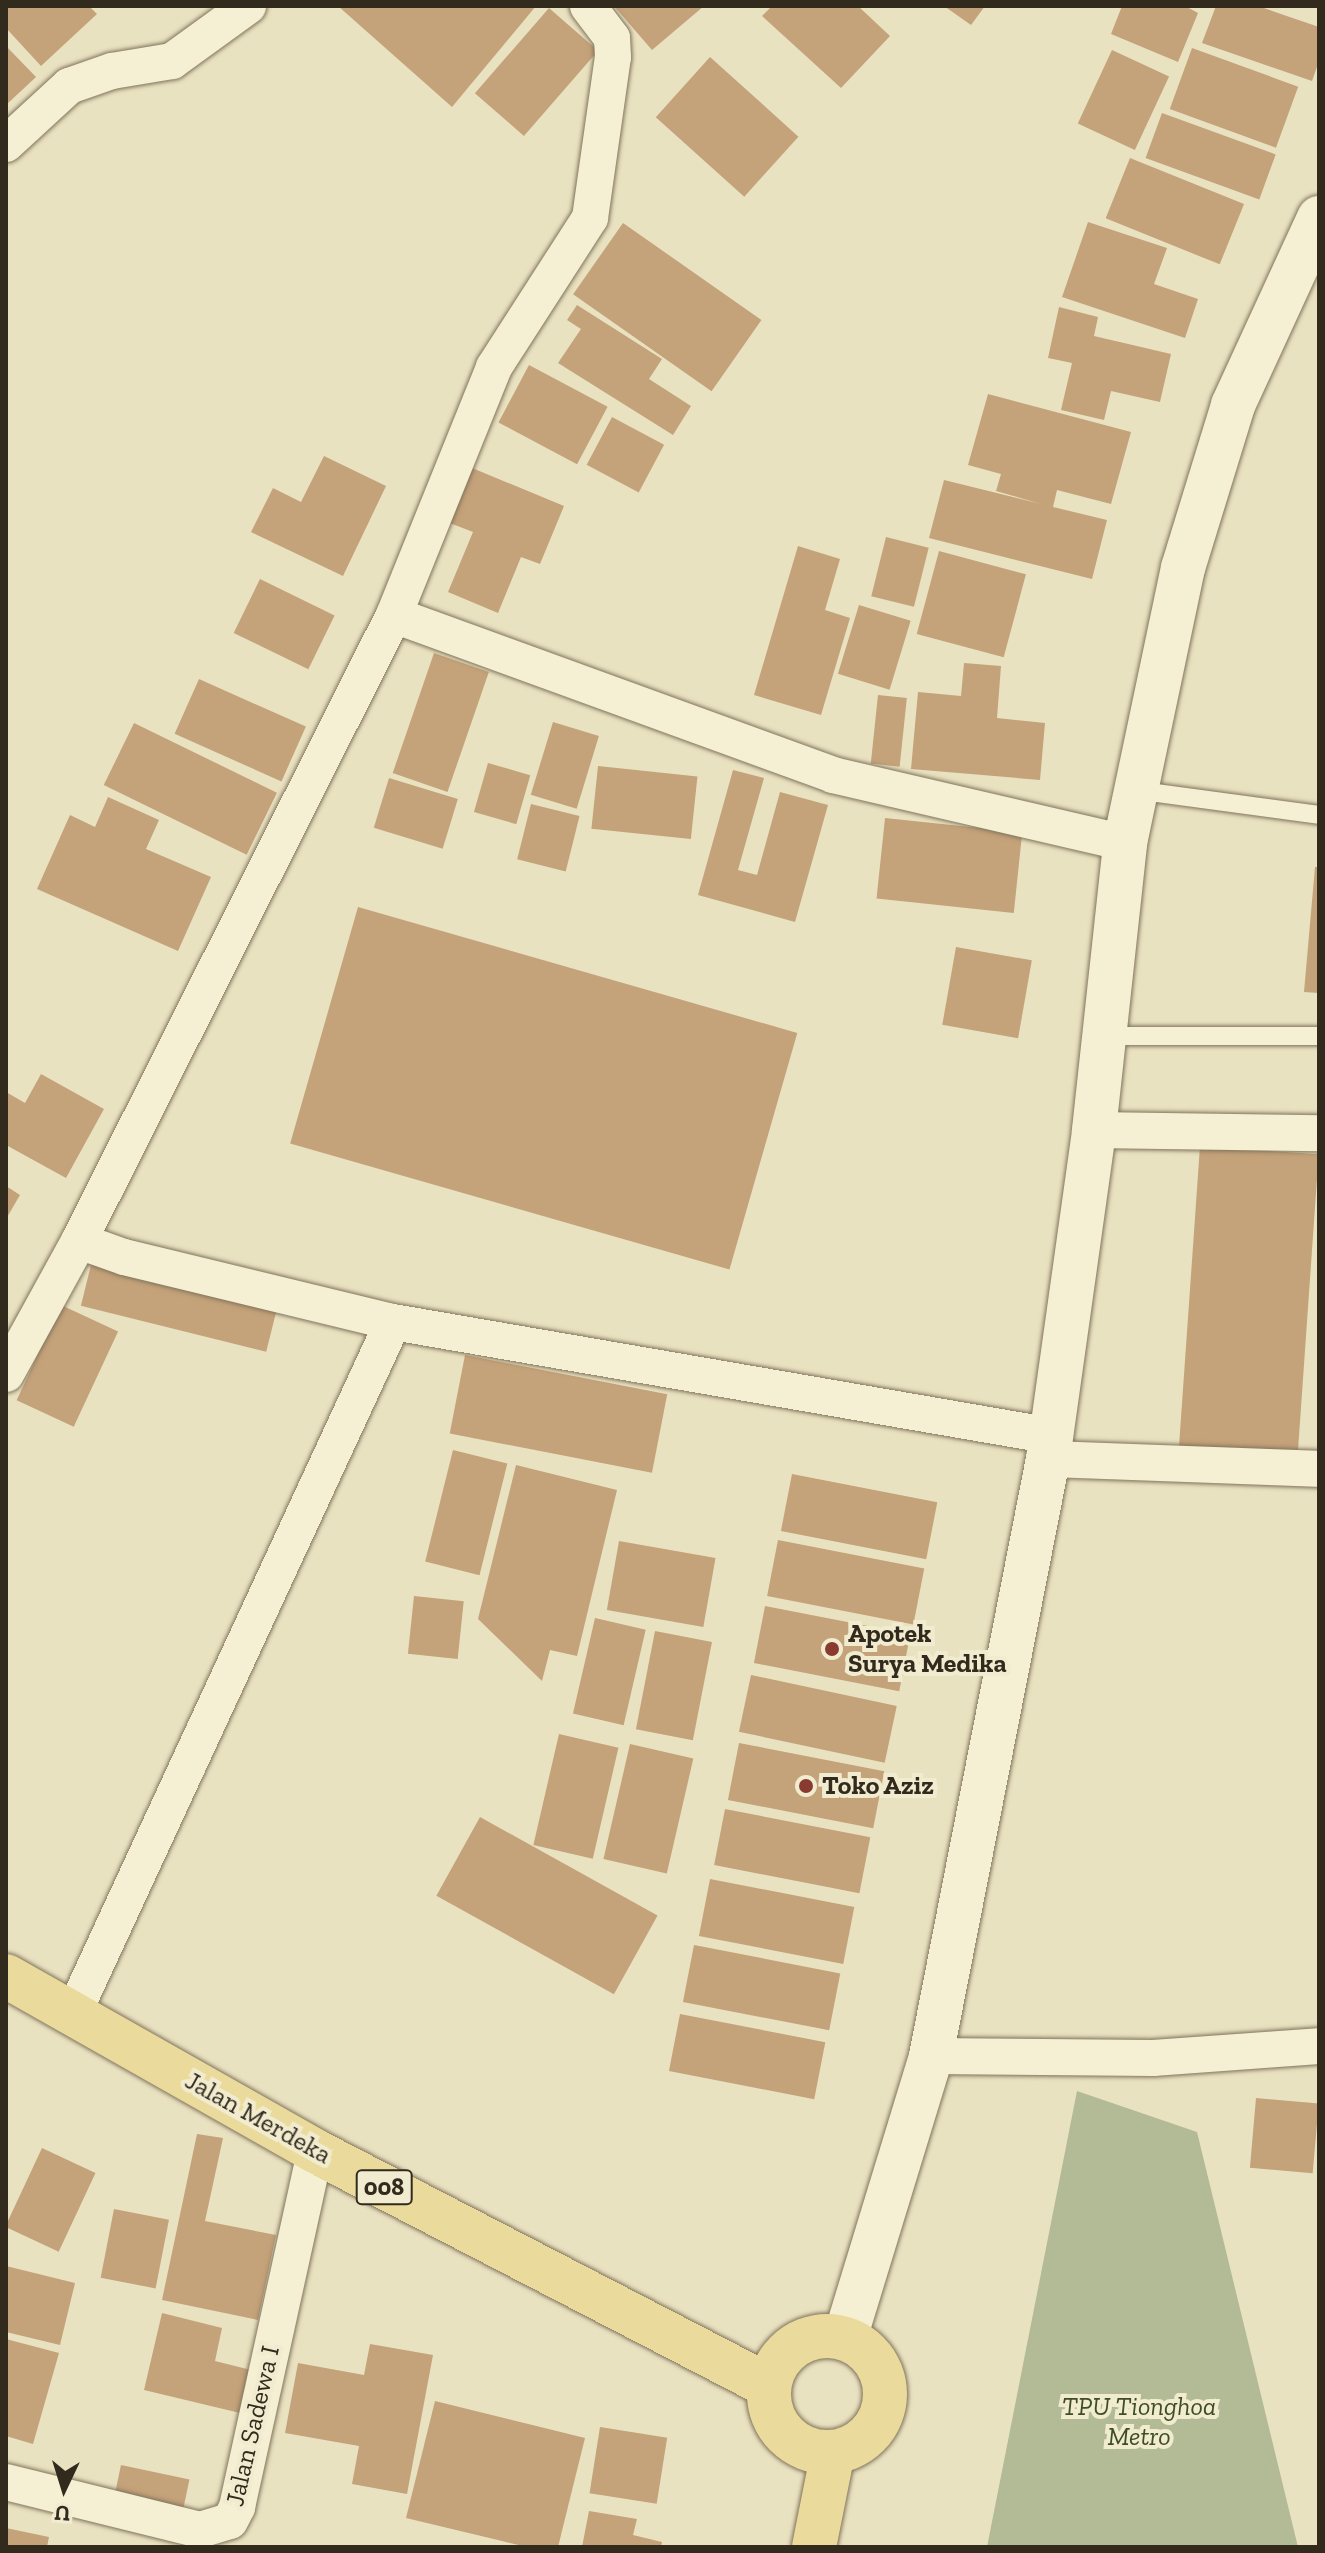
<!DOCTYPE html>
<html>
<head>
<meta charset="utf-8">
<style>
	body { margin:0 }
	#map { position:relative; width:1325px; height:2553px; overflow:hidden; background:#e9e2c1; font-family:"Zilla Slab",serif }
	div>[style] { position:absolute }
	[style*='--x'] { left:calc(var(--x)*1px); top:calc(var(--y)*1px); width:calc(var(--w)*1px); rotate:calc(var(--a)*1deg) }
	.cemetery>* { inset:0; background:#b2bb95 }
	.building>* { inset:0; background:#c4a27a; transform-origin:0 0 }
	.roads { filter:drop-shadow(0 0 2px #81745b) drop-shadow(0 0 2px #81745b) }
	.service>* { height:18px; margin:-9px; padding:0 9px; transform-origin:9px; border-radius:9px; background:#f5efd4 }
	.minor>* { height:36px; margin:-18px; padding:0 18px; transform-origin:18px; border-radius:18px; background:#f5efd4 }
	.tertiary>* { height:44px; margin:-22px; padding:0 22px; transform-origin:22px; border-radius:22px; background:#f5efd4 }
	.primary>* { height:44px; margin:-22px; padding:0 22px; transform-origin:22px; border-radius:22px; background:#eadb9c }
	.primary>.ring { margin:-22px; padding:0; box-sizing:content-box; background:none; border:44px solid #eadb9c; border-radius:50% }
	.dots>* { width:22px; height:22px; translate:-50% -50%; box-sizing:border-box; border:4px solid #f1ecd0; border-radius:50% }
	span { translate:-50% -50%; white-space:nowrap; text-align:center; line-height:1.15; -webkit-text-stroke:8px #f1ecd0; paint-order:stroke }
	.shield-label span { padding:2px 6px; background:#f1ecd0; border:2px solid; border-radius:6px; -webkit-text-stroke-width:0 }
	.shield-label { font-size:24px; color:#322a1d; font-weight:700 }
	.poi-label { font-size:26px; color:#322a1d; font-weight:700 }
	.left { translate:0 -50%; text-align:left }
	.street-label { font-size:26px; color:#322a1d }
	.park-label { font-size:26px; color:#3e4d26; font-style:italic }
	.frame { position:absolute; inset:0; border:8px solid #322a1d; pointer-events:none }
	.north { position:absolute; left:24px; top:2449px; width:80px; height:80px; -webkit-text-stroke:6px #f1ecd0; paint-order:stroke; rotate:184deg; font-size:22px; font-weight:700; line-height:32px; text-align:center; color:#322a1d }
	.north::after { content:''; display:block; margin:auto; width:28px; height:36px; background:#322a1d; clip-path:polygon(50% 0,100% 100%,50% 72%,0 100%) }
</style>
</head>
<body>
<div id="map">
	<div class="cemetery">
		<div style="clip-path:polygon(1077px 2091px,1197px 2132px,1298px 2547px,987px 2547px)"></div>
	</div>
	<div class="building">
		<div style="clip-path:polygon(6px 6px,89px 6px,97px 14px,41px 66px,6px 28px)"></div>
		<div style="clip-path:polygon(338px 6px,536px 6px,452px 107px)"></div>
		<div style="clip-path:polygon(614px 6px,704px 6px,652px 50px)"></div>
		<div style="clip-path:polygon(772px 6px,858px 6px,890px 36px,841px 88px,762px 16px)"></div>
		<div style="clip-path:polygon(944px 6px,985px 6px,971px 25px)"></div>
		<div style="clip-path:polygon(1122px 6px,1185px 6px,1198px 13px,1178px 62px,1111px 34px)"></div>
		<div style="clip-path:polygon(1216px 6px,1258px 6px,1319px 27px,1319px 61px,1312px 81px,1202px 43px)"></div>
		<div style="left:549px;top:8px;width:65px;height:113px;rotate:41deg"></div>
		<div style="clip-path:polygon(6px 46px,36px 77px,6px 105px)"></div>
		<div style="left:1192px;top:48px;width:113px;height:65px;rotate:20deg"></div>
		<div style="left:1112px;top:50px;width:63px;height:81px;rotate:25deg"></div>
		<div style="left:710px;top:57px;width:119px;height:81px;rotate:42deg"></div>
		<div style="left:1162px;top:113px;width:121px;height:48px;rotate:20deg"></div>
		<div style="left:1130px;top:158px;width:123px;height:65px;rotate:22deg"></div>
		<div style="clip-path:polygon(1088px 222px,1167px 248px,1154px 284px,1198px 299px,1185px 338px,1062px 297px)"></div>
		<div style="left:623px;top:223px;width:169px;height:87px;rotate:35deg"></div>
		<div style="clip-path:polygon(577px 305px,662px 359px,649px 379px,691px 406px,673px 435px,558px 363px,581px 329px,567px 320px)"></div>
		<div style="clip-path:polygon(1059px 307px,1098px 317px,1094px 336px,1171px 354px,1160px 402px,1111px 391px,1104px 420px,1061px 410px,1072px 363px,1048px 358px)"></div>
		<div style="left:529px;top:365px;width:89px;height:65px;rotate:28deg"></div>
		<div style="clip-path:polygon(988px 394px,1131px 432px,1111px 504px,1057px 490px,1053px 507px,1107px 520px,1092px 579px,929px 538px,944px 480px,1041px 504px,996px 491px,1001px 474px,968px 465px)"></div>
		<div style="left:612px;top:417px;width:59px;height:54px;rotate:28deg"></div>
		<div style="clip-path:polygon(324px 456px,386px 486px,343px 576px,251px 532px,273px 488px,301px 502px)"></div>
		<div style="clip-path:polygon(465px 465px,564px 506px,540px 564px,521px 557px,498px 613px,448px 592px,473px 532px,442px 520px)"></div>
		<div style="left:886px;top:537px;width:44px;height:61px;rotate:14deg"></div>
		<div style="clip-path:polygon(798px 546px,840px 559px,825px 610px,850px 618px,821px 715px,754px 695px)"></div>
		<div style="left:939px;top:551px;width:90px;height:86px;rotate:15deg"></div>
		<div style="left:260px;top:579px;width:83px;height:60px;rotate:26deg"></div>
		<div style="left:859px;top:605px;width:54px;height:72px;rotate:17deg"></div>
		<div style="left:434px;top:653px;width:58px;height:127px;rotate:19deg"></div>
		<div style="clip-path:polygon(964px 663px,1001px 666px,997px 718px,1045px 723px,1040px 780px,911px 769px,918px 692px,961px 696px)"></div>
		<div style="left:199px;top:679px;width:117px;height:60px;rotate:24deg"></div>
		<div style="left:878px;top:695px;width:29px;height:69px;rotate:6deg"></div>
		<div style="left:553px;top:722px;width:48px;height:76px;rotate:17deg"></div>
		<div style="left:134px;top:723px;width:159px;height:69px;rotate:26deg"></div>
		<div style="left:488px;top:763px;width:44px;height:51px;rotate:16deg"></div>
		<div style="left:598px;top:766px;width:100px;height:63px;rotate:6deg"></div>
		<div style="clip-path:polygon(733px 770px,764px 778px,738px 870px,757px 875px,780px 792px,828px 805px,795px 922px,698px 895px)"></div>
		<div style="left:389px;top:778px;width:72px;height:52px;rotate:17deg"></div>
		<div style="clip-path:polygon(108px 797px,159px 820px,146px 849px,211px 877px,178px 951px,37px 889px,70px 815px,95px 827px)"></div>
		<div style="left:531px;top:804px;width:50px;height:57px;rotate:14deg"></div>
		<div style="left:885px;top:818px;width:138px;height:81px;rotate:6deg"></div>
		<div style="clip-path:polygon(1315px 867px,1319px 867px,1319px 993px,1304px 992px)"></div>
		<div style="left:358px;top:907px;width:457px;height:246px;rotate:16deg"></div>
		<div style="left:956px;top:947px;width:77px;height:79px;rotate:10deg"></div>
		<div style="clip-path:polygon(41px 1074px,104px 1109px,66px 1178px,6px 1145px,6px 1092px,25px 1103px)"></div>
		<div style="left:1200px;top:1146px;width:119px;height:306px;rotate:4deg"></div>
		<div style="clip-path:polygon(6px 1186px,20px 1195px,6px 1219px)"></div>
		<div style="left:92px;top:1261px;width:191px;height:46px;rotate:14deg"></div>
		<div style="left:61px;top:1305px;width:63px;height:105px;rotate:25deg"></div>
		<div style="left:465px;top:1355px;width:206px;height:80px;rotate:11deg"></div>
		<div style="left:453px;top:1450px;width:56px;height:115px;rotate:14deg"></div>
		<div style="clip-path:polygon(516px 1465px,617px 1490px,577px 1656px,550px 1650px,542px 1681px,478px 1619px)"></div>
		<div style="left:792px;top:1474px;width:148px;height:58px;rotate:11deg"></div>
		<div style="left:778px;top:1540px;width:149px;height:57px;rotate:11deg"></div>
		<div style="left:619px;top:1541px;width:98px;height:70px;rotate:10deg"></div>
		<div style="left:414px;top:1596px;width:50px;height:58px;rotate:6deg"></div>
		<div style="left:765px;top:1606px;width:148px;height:58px;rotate:11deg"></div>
		<div style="left:595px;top:1618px;width:52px;height:98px;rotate:13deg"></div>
		<div style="left:655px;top:1631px;width:58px;height:100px;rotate:11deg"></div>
		<div style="left:751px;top:1675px;width:149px;height:58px;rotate:12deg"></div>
		<div style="left:559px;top:1734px;width:61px;height:114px;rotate:13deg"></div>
		<div style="left:739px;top:1743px;width:148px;height:58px;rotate:11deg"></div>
		<div style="left:630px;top:1744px;width:65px;height:118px;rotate:13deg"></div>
		<div style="left:725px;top:1809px;width:148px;height:57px;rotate:11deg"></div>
		<div style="left:480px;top:1817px;width:203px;height:90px;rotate:29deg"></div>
		<div style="left:710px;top:1879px;width:147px;height:58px;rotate:11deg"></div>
		<div style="left:694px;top:1945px;width:149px;height:58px;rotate:11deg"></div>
		<div style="left:680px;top:2014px;width:148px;height:58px;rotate:11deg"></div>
		<div style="left:1256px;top:2098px;width:63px;height:70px;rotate:5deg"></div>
		<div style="clip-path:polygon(197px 2134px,223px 2138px,205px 2221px,276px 2235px,258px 2320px,162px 2300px)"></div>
		<div style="left:42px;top:2148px;width:59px;height:87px;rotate:25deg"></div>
		<div style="left:114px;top:2209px;width:56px;height:70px;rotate:11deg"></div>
		<div style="clip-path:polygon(6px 2266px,75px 2283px,60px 2345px,6px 2332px)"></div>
		<div style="clip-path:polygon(162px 2313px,222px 2328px,215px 2361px,251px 2370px,240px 2413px,144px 2390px)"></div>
		<div style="clip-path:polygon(6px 2339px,59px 2353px,33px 2444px,6px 2436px)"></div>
		<div style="clip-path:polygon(370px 2344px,433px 2355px,407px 2494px,352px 2484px,359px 2446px,285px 2433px,298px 2363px,364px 2375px)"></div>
		<div style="clip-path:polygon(435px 2401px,585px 2438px,558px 2547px,527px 2547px,406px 2518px)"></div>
		<div style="left:600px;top:2427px;width:68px;height:67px;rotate:9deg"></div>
		<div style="left:121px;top:2465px;width:70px;height:35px;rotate:12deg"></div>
		<div style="clip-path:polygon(589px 2511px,637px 2519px,633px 2535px,662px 2542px,661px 2547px,582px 2547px)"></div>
		<div style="clip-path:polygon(6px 2528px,49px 2537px,47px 2547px,6px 2547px)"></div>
	</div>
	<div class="roads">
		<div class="service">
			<div style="--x:1135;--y:790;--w:186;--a:7.7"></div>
			<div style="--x:1102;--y:1036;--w:217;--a:0"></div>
		</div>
		<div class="minor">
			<div style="--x:6;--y:144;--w:86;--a:-42.6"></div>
			<div style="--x:69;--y:86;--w:46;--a:-19.2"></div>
			<div style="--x:112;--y:71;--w:61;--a:-9.5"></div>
			<div style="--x:172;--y:61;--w:94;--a:-35.9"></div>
			<div style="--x:394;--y:615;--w:467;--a:20"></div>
			<div style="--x:833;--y:775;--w:300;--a:13.1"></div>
			<div style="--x:1094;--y:1130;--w:225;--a:0.8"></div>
			<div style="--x:79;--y:1241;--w:48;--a:19.6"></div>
			<div style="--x:124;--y:1257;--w:277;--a:13.6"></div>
			<div style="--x:393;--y:1322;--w:669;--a:9.81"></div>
			<div style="--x:6;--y:1374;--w:152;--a:-61.2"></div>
			<div style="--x:79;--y:1241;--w:701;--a:-63.29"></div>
			<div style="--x:394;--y:615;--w:267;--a:-68"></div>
			<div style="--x:494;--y:367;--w:177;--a:-57.2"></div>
			<div style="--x:590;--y:218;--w:163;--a:-81.9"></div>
			<div style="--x:613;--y:57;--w:19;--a:-93"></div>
			<div style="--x:612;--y:38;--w:40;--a:-127"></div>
			<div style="--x:1048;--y:1459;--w:271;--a:2.1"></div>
			<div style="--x:73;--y:2014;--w:762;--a:-65.18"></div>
			<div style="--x:931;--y:2056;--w:222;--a:0.5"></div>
			<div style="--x:1153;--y:2058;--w:166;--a:-4.1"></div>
			<div style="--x:6;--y:2482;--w:200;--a:13.9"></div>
			<div style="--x:200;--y:2530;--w:31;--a:-17"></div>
			<div style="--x:230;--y:2521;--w:16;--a:-63"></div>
			<div style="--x:237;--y:2507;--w:364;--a:-77.6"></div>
		</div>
		<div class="tertiary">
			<div style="--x:845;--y:2338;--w:295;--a:-73"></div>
			<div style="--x:931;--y:2056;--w:608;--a:-78.91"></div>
			<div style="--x:1048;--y:1459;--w:332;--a:-82"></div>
			<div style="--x:1094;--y:1130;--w:289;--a:-83.8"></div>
			<div style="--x:1125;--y:843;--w:281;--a:-78.1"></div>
			<div style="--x:1183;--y:568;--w:170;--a:-72.9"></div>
			<div style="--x:1233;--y:405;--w:206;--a:-65.3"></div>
		</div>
		<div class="primary">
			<div style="--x:6;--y:1976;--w:355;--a:29.5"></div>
			<div style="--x:315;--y:2151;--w:511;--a:27.37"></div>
			<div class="ring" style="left:769px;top:2336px;width:72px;height:72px"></div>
			<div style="--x:814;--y:2547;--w:97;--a:-78.7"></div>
		</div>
	</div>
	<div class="dots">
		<div style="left:832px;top:1649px;background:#8a3b30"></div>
		<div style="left:806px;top:1786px;background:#8a3b30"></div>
	</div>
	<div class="shield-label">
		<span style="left:384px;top:2187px">008</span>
	</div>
	<div class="poi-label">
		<span class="left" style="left:848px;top:1649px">Apotek<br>Surya Medika</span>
		<span class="left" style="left:822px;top:1786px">Toko Aziz</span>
	</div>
	<div class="street-label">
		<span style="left:258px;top:2118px;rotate:29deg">Jalan Merdeka</span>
		<span style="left:253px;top:2426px;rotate:-77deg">Jalan Sadewa I</span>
	</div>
	<div class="park-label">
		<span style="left:1139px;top:2422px">TPU Tionghoa<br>Metro</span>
	</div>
	<div class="frame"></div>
	<div class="north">U</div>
</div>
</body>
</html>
